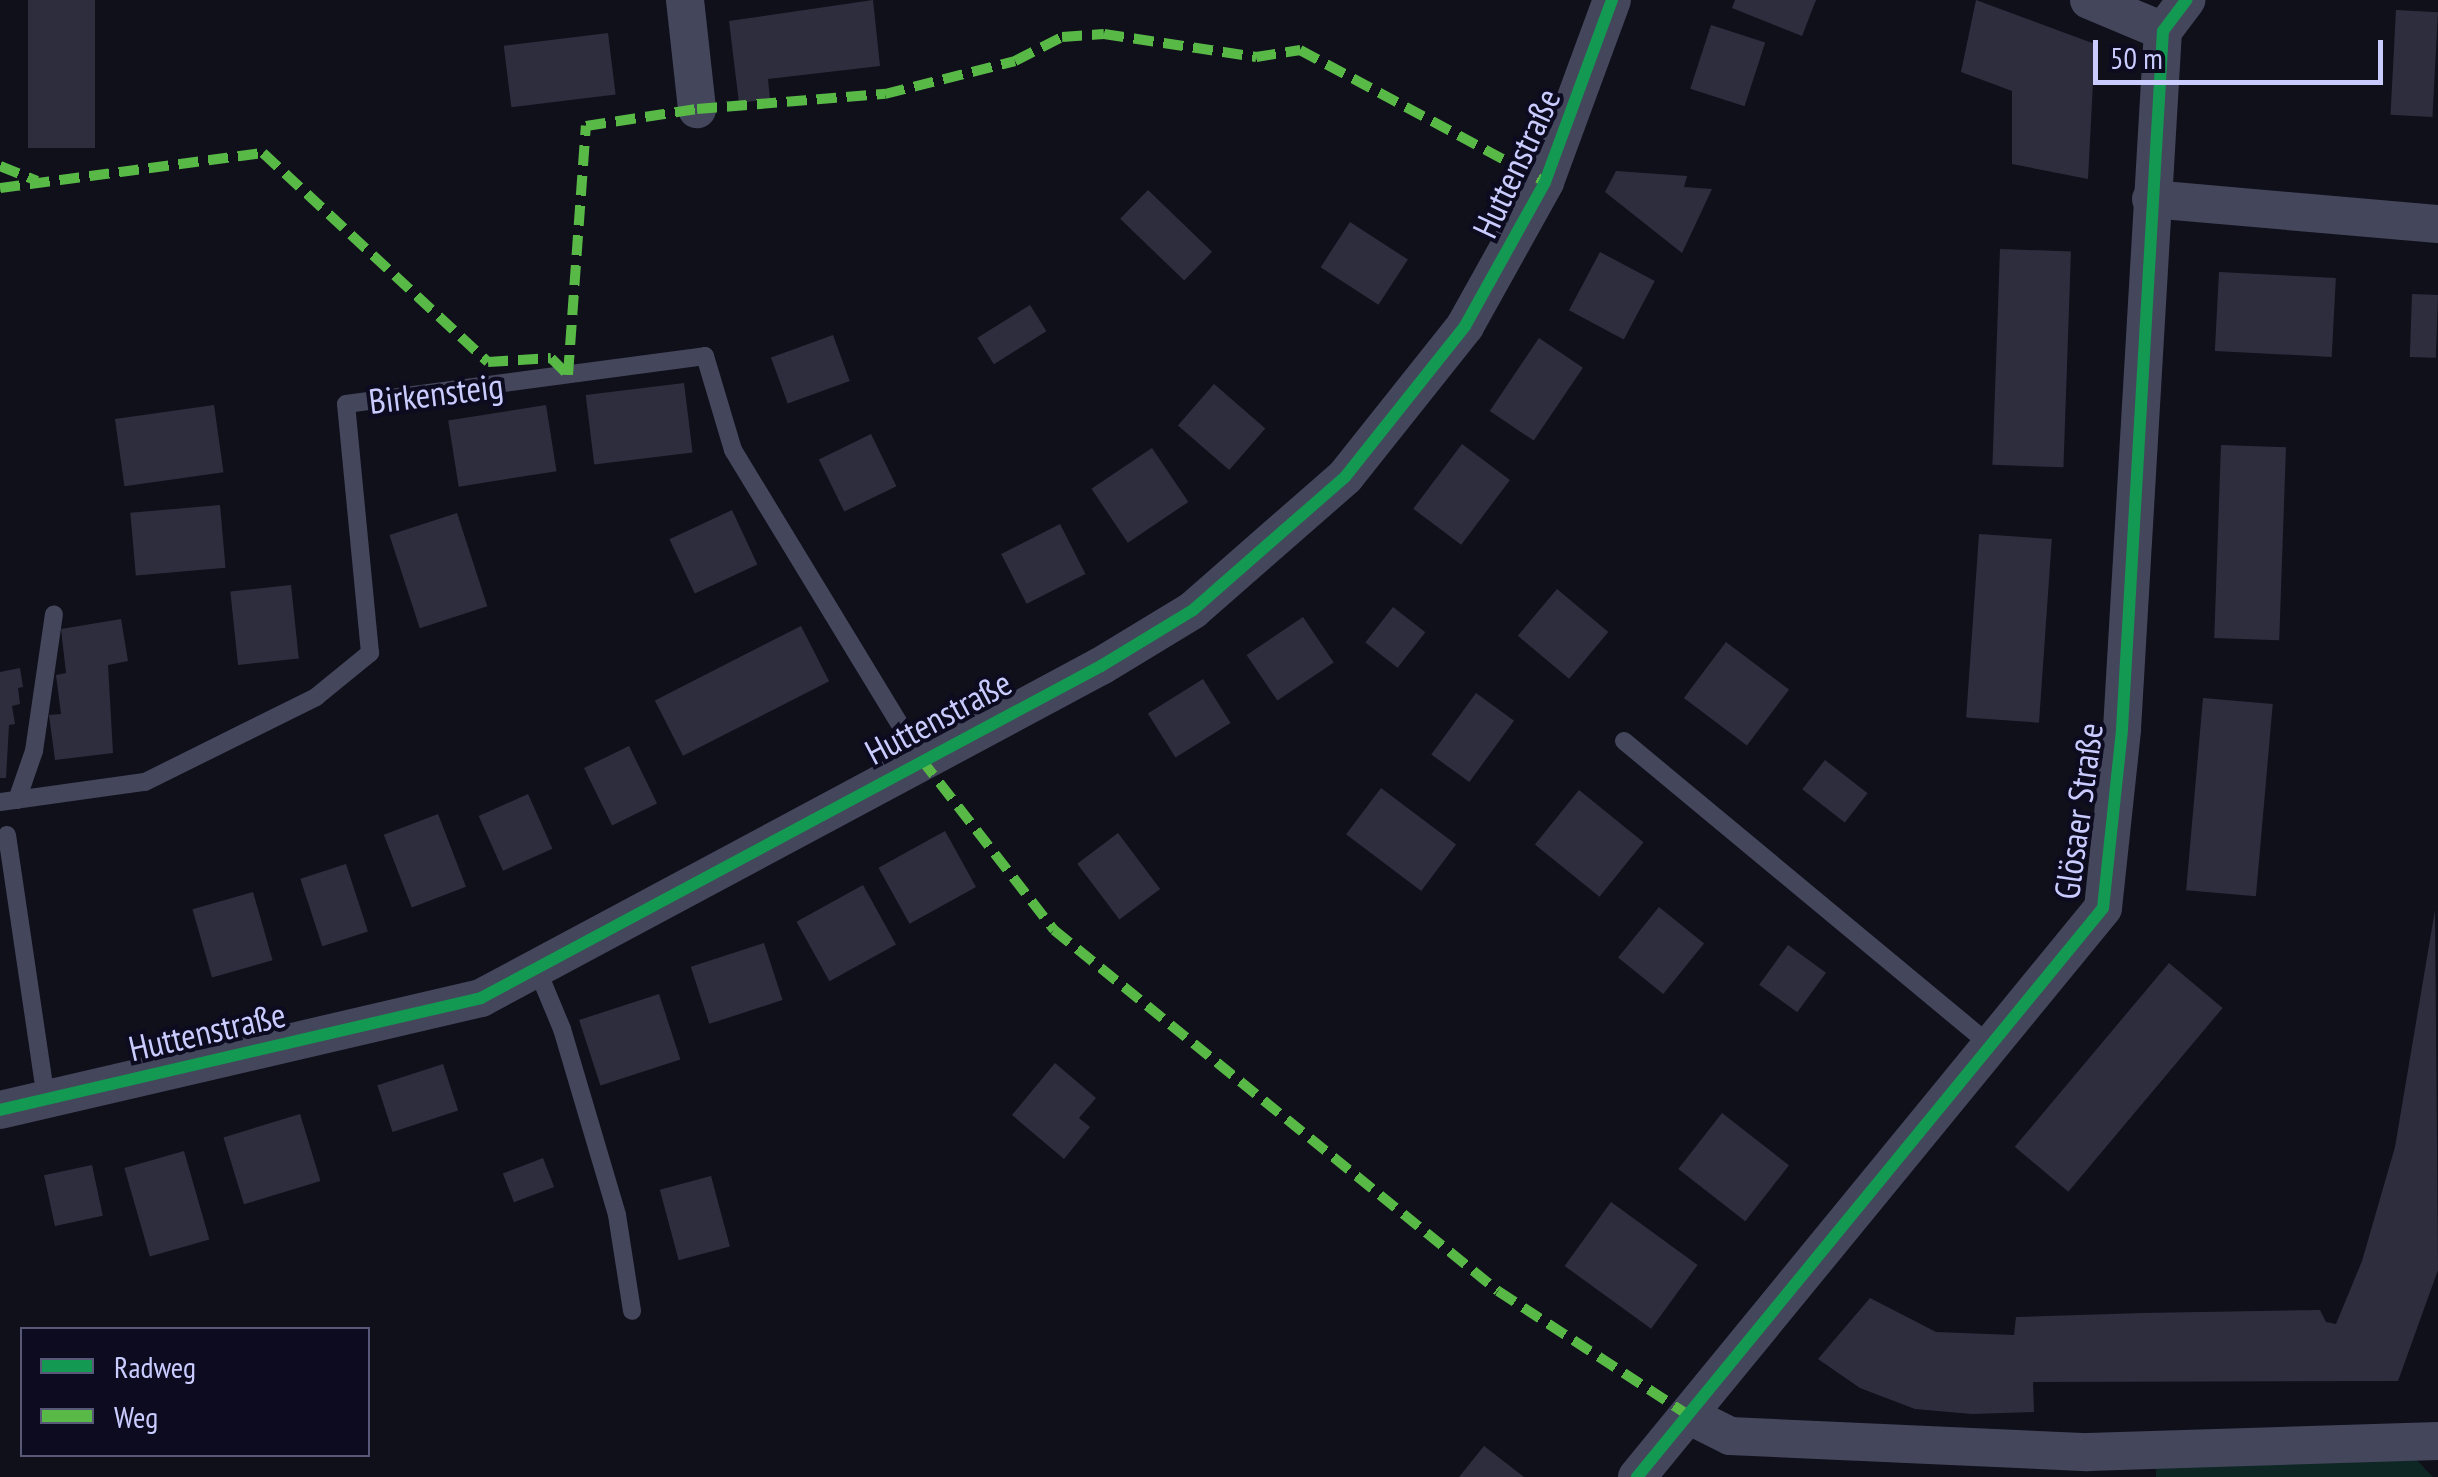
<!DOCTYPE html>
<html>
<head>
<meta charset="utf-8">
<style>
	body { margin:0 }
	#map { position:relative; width:2438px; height:1477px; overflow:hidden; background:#10101b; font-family:"PT Sans Narrow",sans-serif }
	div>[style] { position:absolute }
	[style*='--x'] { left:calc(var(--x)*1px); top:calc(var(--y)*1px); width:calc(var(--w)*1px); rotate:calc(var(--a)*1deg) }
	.green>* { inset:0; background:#0e2624 }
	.building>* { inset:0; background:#2d2d3e; transform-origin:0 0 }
	.service>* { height:18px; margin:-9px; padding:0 9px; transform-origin:9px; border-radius:9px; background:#44465c }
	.minor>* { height:38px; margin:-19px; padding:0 19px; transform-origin:19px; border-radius:19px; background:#44465c }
	.quiet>* { height:10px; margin-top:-5px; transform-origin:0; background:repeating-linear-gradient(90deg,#58b947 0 20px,transparent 0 30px) }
	.cycleway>* { height:12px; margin:-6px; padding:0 6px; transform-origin:6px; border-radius:6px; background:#139951 }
	span { translate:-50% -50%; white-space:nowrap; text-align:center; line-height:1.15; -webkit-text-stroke:8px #0c0b20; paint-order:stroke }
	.street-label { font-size:35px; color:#cacbff }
	.legend { position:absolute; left:20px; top:1327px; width:350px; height:130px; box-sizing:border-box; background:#0c0b20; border:2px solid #585879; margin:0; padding:12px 18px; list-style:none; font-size:30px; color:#cacbff }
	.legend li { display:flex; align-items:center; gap:20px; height:50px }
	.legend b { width:50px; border:2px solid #585879 }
	.scale { position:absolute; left:2093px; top:40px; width:290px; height:45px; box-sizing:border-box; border:5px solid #cacbff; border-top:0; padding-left:12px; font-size:30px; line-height:35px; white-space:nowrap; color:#cacbff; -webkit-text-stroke:8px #0c0b20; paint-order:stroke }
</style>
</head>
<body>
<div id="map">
	<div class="green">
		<div style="clip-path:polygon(2413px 1456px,2433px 1477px,2156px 1477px,2156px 1466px)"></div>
	</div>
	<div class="building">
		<div style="left:28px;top:0;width:67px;height:148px"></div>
		<div style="clip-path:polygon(873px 0,880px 66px,768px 79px,770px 99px,739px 103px,729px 21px)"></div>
		<div style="clip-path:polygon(1735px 0,1816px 0,1802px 36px,1732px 8px)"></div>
		<div style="clip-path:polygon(1976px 0,2095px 44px,2088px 179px,2012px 164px,2012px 91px,1961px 72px)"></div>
		<div style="left:2396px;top:10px;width:42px;height:105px;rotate:3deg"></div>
		<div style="left:1711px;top:25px;width:57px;height:67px;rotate:18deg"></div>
		<div style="left:608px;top:33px;width:62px;height:105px;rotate:83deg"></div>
		<div style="clip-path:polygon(1616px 171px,1687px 176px,1684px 187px,1712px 189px,1682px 253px,1605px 192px)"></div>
		<div style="left:1148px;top:190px;width:89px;height:40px;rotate:44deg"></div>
		<div style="left:1350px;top:222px;width:69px;height:54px;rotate:33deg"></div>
		<div style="left:2000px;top:249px;width:71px;height:216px;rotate:2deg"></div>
		<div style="left:1600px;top:252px;width:62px;height:66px;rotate:28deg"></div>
		<div style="left:2219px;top:272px;width:117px;height:79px;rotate:3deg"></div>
		<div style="left:2412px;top:294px;width:26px;height:63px;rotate:2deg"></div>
		<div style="left:1030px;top:305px;width:31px;height:62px;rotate:58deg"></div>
		<div style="left:833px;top:335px;width:49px;height:66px;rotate:70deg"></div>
		<div style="left:1539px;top:338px;width:53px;height:88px;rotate:34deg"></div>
		<div style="left:684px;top:383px;width:70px;height:99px;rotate:83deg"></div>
		<div style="left:1214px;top:384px;width:68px;height:55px;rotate:41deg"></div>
		<div style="left:214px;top:405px;width:68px;height:100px;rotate:82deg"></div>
		<div style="left:546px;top:405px;width:67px;height:99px;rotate:81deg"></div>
		<div style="left:871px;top:434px;width:58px;height:58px;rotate:64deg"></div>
		<div style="left:1462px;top:444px;width:60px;height:81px;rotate:37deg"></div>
		<div style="left:2221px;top:445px;width:65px;height:193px;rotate:2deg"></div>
		<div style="left:1152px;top:448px;width:65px;height:73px;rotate:56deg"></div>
		<div style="left:220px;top:505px;width:63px;height:90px;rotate:85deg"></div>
		<div style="left:732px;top:510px;width:60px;height:69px;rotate:65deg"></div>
		<div style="left:457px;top:513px;width:98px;height:71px;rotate:72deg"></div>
		<div style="left:1060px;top:524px;width:56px;height:66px;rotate:63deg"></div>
		<div style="left:1979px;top:534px;width:73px;height:184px;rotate:4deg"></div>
		<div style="left:291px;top:585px;width:74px;height:61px;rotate:84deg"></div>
		<div style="left:1557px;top:589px;width:67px;height:61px;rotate:40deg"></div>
		<div style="left:1393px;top:607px;width:41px;height:45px;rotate:38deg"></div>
		<div style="left:1303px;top:617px;width:55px;height:68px;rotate:56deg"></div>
		<div style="clip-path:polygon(121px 619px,128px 661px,108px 665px,113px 753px,55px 760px,49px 715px,61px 714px,56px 675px,66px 673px,61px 629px)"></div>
		<div style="left:801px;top:626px;width:62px;height:164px;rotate:63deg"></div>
		<div style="left:1726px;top:642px;width:79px;height:70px;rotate:37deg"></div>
		<div style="clip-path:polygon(20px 668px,23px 687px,18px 688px,20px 704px,12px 706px,15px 724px,9px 725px,6px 778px,0 778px,0 672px)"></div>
		<div style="left:1203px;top:679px;width:52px;height:65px;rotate:58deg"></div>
		<div style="left:1476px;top:693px;width:47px;height:76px;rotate:36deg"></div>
		<div style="left:2203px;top:698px;width:70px;height:193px;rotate:5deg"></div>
		<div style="left:629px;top:746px;width:64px;height:50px;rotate:64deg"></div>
		<div style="left:1825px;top:760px;width:54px;height:37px;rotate:38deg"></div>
		<div style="left:1381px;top:788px;width:94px;height:58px;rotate:37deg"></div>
		<div style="left:1579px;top:790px;width:83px;height:70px;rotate:39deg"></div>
		<div style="left:528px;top:794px;width:60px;height:54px;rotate:66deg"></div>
		<div style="left:438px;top:814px;width:78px;height:58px;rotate:69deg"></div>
		<div style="left:945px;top:831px;width:64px;height:76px;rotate:61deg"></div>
		<div style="left:1118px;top:833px;width:70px;height:51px;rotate:53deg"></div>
		<div style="left:346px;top:864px;width:71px;height:48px;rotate:72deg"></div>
		<div style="left:863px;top:885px;width:68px;height:76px;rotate:61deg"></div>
		<div style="left:253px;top:892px;width:71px;height:63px;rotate:74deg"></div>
		<div style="left:1659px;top:907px;width:58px;height:65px;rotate:39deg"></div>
		<div style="clip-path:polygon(2435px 910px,2438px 1270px,2398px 1381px,2033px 1382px,2034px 1412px,1972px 1414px,1915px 1409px,1860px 1388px,1818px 1359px,1870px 1298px,1936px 1332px,2014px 1335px,2016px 1317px,2143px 1313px,2320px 1310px,2326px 1322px,2336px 1324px,2362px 1261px,2395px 1147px)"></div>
		<div style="left:764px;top:943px;width:60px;height:77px;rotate:72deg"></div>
		<div style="left:1788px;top:945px;width:47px;height:49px;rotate:36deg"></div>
		<div style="left:2169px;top:963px;width:70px;height:240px;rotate:40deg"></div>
		<div style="left:659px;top:994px;width:69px;height:84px;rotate:72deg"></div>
		<div style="clip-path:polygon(1055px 1063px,1096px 1098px,1079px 1118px,1090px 1127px,1064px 1159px,1012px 1115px)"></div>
		<div style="left:443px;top:1064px;width:49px;height:69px;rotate:72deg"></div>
		<div style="left:1722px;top:1113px;width:85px;height:71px;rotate:38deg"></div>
		<div style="left:300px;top:1114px;width:70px;height:80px;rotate:73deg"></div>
		<div style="left:184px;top:1151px;width:92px;height:62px;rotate:74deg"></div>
		<div style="left:543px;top:1158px;width:31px;height:43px;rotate:69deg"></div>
		<div style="left:92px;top:1165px;width:52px;height:49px;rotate:78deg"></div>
		<div style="left:711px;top:1176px;width:73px;height:53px;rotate:75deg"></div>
		<div style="left:1611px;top:1202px;width:107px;height:79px;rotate:36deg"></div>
		<div style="clip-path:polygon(1484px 1446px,1524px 1477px,1459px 1477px)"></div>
	</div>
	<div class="service">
		<div style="--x:1624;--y:741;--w:478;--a:39.7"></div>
		<div style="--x:17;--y:800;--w:52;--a:-70.9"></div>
		<div style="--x:34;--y:751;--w:138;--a:-81.7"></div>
		<div style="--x:0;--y:802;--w:146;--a:-7.9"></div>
		<div style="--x:145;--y:782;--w:191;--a:-26.4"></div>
		<div style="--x:316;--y:697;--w:70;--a:-39.2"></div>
		<div style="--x:370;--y:653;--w:250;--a:-95.5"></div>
		<div style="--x:346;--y:404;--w:362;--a:-7.6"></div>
		<div style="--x:705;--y:356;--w:98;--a:73.4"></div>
		<div style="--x:733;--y:450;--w:362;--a:58.7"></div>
		<div style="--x:7;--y:835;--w:267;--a:81.6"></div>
		<div style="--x:537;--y:969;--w:65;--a:67.4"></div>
		<div style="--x:562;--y:1029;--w:194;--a:73.5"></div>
		<div style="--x:617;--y:1215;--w:97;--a:81.1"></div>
	</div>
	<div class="minor">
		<div style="--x:685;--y:0;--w:110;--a:83.7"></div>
		<div style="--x:2089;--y:0;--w:80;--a:22.7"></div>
		<div style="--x:2151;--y:199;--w:288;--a:5"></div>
		<div style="--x:0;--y:1110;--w:494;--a:-13.1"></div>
		<div style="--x:481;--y:998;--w:703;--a:-28.17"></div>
		<div style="--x:1101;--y:666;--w:108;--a:-31.3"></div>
		<div style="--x:1193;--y:610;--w:202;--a:-41.2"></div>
		<div style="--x:1345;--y:477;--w:193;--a:-51.5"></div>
		<div style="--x:1465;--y:326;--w:165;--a:-60.9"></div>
		<div style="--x:1545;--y:182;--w:194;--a:-69.8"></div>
		<div style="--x:1688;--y:1415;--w:47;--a:26.6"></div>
		<div style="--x:1730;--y:1436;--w:358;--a:2.6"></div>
		<div style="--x:2088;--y:1452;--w:350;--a:-1.8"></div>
		<div style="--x:1637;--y:1477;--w:735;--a:-50.68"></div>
		<div style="--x:2103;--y:908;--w:180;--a:-83.9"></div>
		<div style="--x:2122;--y:729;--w:699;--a:-86.64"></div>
		<div style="--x:2163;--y:31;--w:39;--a:-53"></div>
	</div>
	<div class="quiet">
		<div style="--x:0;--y:166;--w:40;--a:22"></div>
		<div style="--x:0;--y:188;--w:265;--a:-7.6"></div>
		<div style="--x:263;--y:153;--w:307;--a:42.9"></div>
		<div style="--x:488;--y:362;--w:63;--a:-3.6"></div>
		<div style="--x:551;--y:358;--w:24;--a:45"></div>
		<div style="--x:568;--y:375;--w:250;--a:-85.9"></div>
		<div style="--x:586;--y:126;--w:112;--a:-8.7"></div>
		<div style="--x:697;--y:109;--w:189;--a:-4.6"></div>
		<div style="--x:885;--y:94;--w:134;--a:-14.2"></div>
		<div style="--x:1015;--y:61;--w:53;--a:-27.1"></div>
		<div style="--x:1062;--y:37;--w:42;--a:-4.1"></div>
		<div style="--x:1104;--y:34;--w:154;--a:8.6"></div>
		<div style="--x:1256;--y:57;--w:45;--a:-9"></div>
		<div style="--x:1300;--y:50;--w:278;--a:28.3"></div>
		<div style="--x:921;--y:759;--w:217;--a:52.1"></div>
		<div style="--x:1054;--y:930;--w:572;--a:39.11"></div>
		<div style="--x:1498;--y:1291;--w:227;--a:33.1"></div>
	</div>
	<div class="cycleway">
		<div style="--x:0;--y:1110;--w:494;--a:-13.1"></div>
		<div style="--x:481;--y:998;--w:703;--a:-28.17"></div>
		<div style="--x:1101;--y:666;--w:108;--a:-31.3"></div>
		<div style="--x:1193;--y:610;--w:202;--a:-41.2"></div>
		<div style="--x:1345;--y:477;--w:193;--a:-51.5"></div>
		<div style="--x:1465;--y:326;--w:165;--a:-60.9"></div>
		<div style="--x:1545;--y:182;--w:194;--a:-69.8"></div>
		<div style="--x:1637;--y:1477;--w:735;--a:-50.68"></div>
		<div style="--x:2103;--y:908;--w:180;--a:-83.9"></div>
		<div style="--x:2122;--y:729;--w:699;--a:-86.64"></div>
		<div style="--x:2163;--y:31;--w:39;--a:-53"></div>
	</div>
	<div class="street-label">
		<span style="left:1516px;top:163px;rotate:-65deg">Huttenstraße</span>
		<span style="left:436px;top:393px;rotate:-7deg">Birkensteig</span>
		<span style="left:938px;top:717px;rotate:-28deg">Huttenstraße</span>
		<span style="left:2078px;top:811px;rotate:-82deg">Glösaer Straße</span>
		<span style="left:207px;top:1031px;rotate:-13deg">Huttenstraße</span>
	</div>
	<ul class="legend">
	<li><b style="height:12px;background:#139951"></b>Radweg</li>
	<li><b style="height:12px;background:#58b947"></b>Weg</li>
	</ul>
	<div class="scale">50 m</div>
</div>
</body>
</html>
